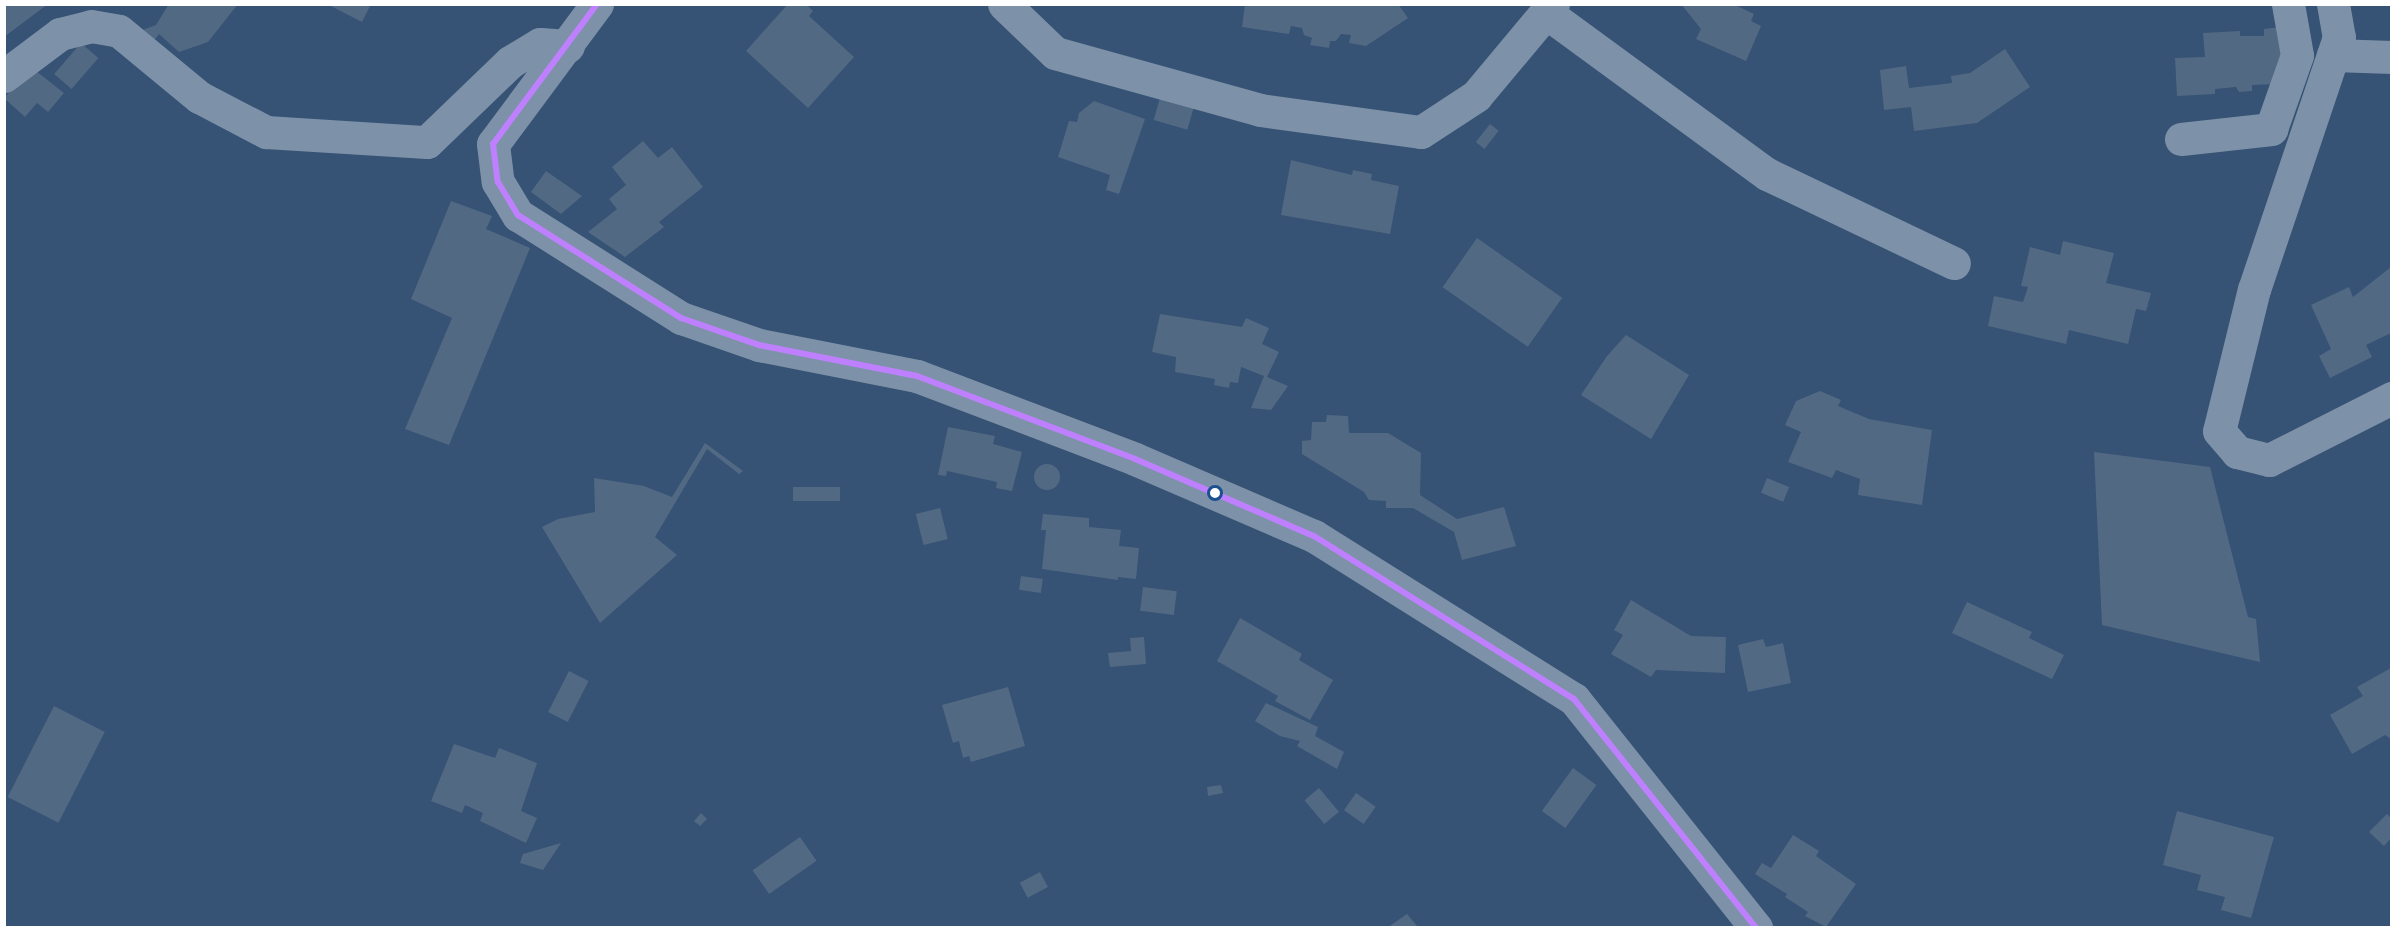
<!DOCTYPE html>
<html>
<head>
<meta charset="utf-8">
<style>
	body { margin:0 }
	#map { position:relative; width:2396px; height:932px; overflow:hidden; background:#365274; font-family:Karla,sans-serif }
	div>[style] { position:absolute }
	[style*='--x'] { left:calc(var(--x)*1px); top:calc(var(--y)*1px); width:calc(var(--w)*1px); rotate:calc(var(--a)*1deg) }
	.building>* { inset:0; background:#526984; transform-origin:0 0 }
	.round { border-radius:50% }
	.minor>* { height:33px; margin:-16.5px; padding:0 16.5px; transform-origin:16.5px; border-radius:16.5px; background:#7d92a8 }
	.bus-1>* { height:6px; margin:-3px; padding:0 3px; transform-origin:3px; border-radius:3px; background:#bf80ff }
	.dots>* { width:16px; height:16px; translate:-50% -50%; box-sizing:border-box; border:3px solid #1b4f8f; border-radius:50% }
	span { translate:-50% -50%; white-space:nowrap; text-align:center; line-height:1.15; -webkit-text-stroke:6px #1b4f8f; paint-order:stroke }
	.frame { position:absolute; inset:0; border:6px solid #fff; pointer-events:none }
</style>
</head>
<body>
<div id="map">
	<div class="building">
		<div style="clip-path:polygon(4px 4px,48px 4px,4px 37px)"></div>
		<div style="clip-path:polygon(169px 4px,238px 4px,208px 42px,179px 52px,159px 34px,153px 42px,140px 31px,156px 25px)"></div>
		<div style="clip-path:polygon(327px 4px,371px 4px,362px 22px)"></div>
		<div style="clip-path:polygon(788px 4px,806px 4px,813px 11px,809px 16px,854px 57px,808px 108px,746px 51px)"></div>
		<div style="clip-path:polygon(1245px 4px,1398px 4px,1408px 18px,1366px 46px,1349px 43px,1351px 35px,1341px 34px,1336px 41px,1330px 41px,1329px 48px,1310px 45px,1312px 38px,1304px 35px,1302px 28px,1291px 26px,1289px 34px,1242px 27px)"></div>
		<div style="clip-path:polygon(1681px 4px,1733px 4px,1754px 14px,1751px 21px,1761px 26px,1746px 61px,1696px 39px,1701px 29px)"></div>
		<div style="clip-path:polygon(2281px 27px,2283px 75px,2276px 84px,2252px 85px,2252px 91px,2239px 92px,2236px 87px,2215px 89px,2215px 94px,2177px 96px,2175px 58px,2205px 57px,2203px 33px,2240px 31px,2240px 36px,2264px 36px,2264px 29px)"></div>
		<div style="left:81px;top:43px;width:23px;height:41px;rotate:41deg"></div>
		<div style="clip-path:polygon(2005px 49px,2030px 87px,1977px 123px,1914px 131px,1911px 107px,1884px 110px,1880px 70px,1906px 66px,1909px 88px,1952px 83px,1951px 76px,1970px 73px)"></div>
		<div style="clip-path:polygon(31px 67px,64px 93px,48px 112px,37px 103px,25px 117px,4px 98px)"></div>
		<div style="left:1160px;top:98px;width:35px;height:23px;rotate:16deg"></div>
		<div style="clip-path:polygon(1094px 101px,1145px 119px,1119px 194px,1106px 190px,1110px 175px,1058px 157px,1069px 121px,1077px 122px,1079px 113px)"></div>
		<div style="left:1490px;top:124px;width:11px;height:23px;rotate:38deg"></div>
		<div style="clip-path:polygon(643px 141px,658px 158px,672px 147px,703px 187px,659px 222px,664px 227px,625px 257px,588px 232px,617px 209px,609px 199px,626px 185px,612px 167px)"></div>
		<div style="clip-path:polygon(1291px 160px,1352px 175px,1353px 170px,1372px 174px,1371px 180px,1399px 186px,1390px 234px,1281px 215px)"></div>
		<div style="clip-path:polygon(546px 171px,582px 196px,561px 214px,531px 192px)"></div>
		<div style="clip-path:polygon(451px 201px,492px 216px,486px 229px,530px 248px,449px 445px,405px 429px,452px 318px,411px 299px)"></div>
		<div style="left:1477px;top:238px;width:104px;height:60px;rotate:35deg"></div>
		<div style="clip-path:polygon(2063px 241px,2114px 253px,2106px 283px,2151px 293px,2146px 311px,2136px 309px,2128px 344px,2069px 330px,2066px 344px,1988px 326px,1994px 296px,2023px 302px,2028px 287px,2021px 286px,2030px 247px,2060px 255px)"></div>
		<div style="clip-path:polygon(2391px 267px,2391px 333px,2366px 345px,2372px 357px,2330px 378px,2319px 356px,2331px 349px,2311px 305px,2349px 287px,2353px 297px)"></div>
		<div style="clip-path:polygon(1160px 314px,1242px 327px,1246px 318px,1269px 328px,1262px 344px,1279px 352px,1267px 377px,1288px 386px,1271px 410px,1251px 408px,1264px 376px,1241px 367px,1238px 383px,1230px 382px,1229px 388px,1214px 385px,1215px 379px,1175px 372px,1176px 357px,1152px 352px)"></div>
		<div style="clip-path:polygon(1626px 335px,1689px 375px,1651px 439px,1581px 395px,1607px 356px)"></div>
		<div style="clip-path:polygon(1820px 391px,1841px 400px,1838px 406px,1869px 419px,1932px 430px,1922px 505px,1858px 495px,1860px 479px,1836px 470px,1832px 478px,1788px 462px,1801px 432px,1785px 425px,1796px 401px)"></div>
		<div style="clip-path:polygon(1327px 415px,1348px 416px,1349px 433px,1388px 433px,1421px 453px,1420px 495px,1457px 519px,1504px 507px,1516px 546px,1462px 560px,1454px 532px,1413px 508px,1386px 508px,1386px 501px,1369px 500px,1364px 492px,1302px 454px,1302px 441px,1311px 440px,1312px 422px,1326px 422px)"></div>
		<div style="clip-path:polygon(948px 427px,995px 436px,993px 444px,1022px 452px,1012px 491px,996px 488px,997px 482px,947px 471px,946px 476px,938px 475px)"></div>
		<div style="clip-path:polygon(705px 443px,743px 471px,739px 474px,707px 449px,655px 537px,677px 555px,600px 623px,542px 527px,558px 519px,595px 512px,594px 478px,644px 486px,672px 497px)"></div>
		<div style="clip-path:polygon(2094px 452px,2210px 467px,2248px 617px,2256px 619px,2260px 662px,2102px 625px)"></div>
		<div class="round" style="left:1034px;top:464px;width:26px;height:26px"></div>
		<div style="left:1767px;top:478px;width:24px;height:16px;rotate:22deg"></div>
		<div style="left:793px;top:487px;width:47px;height:14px"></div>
		<div style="left:940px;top:508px;width:32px;height:25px;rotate:76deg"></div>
		<div style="clip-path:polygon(1043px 514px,1089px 518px,1089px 527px,1121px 530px,1119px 546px,1139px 548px,1136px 579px,1118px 577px,1118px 580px,1042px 569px,1046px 530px,1041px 530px)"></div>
		<div style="left:1021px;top:576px;width:22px;height:14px;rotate:8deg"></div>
		<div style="left:1143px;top:587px;width:34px;height:24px;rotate:7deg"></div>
		<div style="clip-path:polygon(1631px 600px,1691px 636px,1726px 637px,1725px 673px,1656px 670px,1651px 677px,1611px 654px,1623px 635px,1614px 630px)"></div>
		<div style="clip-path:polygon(1967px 602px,2032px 632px,2029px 638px,2064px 655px,2052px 679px,1952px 633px)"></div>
		<div style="clip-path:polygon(1240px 618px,1302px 654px,1299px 660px,1333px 680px,1310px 720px,1275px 701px,1278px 696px,1217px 661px)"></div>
		<div style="clip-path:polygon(1144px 637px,1146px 664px,1110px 667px,1108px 653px,1131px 651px,1130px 638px)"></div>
		<div style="clip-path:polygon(1763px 639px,1766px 647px,1783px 643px,1791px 683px,1748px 692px,1738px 645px)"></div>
		<div style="clip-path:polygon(2391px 668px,2391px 739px,2385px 735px,2352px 754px,2330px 715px,2363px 696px,2357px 687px)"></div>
		<div style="left:569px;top:671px;width:22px;height:46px;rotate:27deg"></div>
		<div style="clip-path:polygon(1008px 687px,1025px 746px,971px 762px,969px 756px,963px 758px,959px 741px,953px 743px,942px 705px)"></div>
		<div style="clip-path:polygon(1266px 703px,1318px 727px,1315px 736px,1344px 752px,1337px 769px,1297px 746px,1300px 741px,1280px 736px,1255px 721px)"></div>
		<div style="left:54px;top:706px;width:57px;height:102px;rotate:27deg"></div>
		<div style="clip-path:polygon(454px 744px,495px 758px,499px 748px,537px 763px,521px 811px,537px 818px,526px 843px,480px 821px,483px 813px,465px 805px,462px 813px,431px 801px)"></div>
		<div style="left:1573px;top:768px;width:29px;height:53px;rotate:36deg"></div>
		<div style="clip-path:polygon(1221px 785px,1223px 793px,1208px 796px,1207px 787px)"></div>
		<div style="left:1319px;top:788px;width:31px;height:19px;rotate:50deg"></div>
		<div style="left:1356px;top:793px;width:24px;height:21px;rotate:35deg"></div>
		<div style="clip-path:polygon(2177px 811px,2274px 837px,2251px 918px,2221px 910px,2225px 897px,2197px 890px,2201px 875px,2163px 865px)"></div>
		<div style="clip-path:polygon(701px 813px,707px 819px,700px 826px,694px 821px)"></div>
		<div style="clip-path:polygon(2387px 814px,2391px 818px,2391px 838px,2384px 846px,2369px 832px)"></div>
		<div style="clip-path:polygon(1793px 835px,1819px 851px,1816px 856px,1856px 884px,1826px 927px,1805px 916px,1808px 912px,1785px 897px,1787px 894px,1755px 874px,1762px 863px,1771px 868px)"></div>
		<div style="left:800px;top:837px;width:29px;height:58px;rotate:55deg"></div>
		<div style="clip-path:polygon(561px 843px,543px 870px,520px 863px,523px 854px)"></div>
		<div style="left:1040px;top:872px;width:17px;height:23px;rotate:62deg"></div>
		<div style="clip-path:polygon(1407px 914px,1418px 927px,1388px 927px)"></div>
	</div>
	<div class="minor">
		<div style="--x:597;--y:4;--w:174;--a:126.6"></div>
		<div style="--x:493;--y:144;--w:38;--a:83"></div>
		<div style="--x:498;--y:182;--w:39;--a:59"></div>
		<div style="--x:518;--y:215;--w:193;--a:32.3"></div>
		<div style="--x:681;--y:318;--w:83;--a:19.1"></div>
		<div style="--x:759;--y:345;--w:161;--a:11.1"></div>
		<div style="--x:917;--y:376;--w:233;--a:20.8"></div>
		<div style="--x:1135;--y:459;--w:195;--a:23.3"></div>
		<div style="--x:1314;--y:536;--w:307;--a:32.1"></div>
		<div style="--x:1574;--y:699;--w:293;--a:51.5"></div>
		<div style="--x:1004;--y:4;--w:71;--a:43.9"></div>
		<div style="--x:1055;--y:53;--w:213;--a:15.5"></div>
		<div style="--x:1260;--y:110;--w:162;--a:7.8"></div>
		<div style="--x:1421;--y:132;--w:66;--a:-33.2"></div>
		<div style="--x:1476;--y:96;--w:120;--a:-50.1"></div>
		<div style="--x:2333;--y:4;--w:34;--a:80"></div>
		<div style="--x:2339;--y:37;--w:266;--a:108.6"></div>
		<div style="--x:2254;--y:289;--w:146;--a:103.8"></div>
		<div style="--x:2219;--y:431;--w:28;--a:49"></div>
		<div style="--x:2237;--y:452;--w:33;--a:14"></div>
		<div style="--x:2269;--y:460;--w:138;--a:-26.8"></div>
		<div style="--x:1548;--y:14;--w:271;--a:36.2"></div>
		<div style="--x:1767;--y:174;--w:207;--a:25.5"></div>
		<div style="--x:2333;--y:55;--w:59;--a:1.9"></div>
		<div style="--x:4;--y:76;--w:70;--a:-36.9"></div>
		<div style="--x:60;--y:34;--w:32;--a:-14"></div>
		<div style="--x:91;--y:26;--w:28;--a:10"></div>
		<div style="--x:119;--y:31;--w:104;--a:39.5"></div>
		<div style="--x:199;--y:97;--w:76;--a:27.6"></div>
		<div style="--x:266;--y:132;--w:161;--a:3.6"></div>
		<div style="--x:427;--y:142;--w:115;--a:-43.9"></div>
		<div style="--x:510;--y:62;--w:35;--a:-31"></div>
		<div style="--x:540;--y:44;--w:28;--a:4"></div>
		<div style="--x:2181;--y:139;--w:91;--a:-6.3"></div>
		<div style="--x:2271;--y:129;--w:78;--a:-70.6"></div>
		<div style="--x:2297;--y:55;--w:52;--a:-100"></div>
	</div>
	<div class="bus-1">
		<div style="--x:597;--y:4;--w:174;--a:126.6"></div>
		<div style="--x:493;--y:144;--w:38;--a:83"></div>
		<div style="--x:498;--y:182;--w:39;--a:59"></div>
		<div style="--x:518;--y:215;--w:193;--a:32.3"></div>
		<div style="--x:681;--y:318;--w:83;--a:19.1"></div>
		<div style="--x:759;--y:345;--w:161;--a:11.1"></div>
		<div style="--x:917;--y:376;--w:233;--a:20.8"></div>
		<div style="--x:1135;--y:459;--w:195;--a:23.3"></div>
		<div style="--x:1314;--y:536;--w:307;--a:32.1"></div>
		<div style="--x:1574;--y:699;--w:293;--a:51.5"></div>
	</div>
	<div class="dots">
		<div style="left:1215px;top:493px;background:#fff"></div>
	</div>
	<div class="frame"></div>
</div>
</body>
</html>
